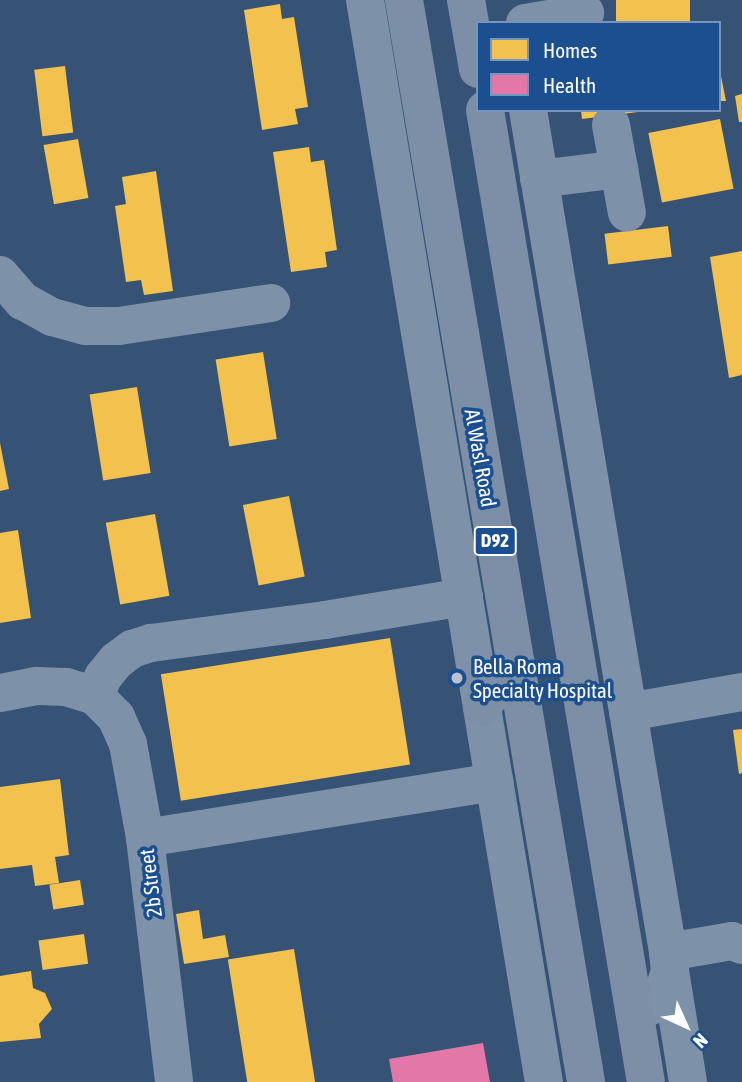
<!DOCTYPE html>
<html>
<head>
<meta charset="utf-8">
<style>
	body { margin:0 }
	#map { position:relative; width:742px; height:1082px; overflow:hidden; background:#365274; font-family:"Asap Condensed",sans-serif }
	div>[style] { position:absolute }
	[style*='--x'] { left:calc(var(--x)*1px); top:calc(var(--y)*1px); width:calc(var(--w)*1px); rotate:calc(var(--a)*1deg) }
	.homes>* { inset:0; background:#f2c14e; transform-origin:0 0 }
	.health>* { inset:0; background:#e377a8 }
	.minor>* { height:38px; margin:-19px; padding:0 19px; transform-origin:19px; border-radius:19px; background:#7d92a8 }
	.major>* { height:38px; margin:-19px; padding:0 19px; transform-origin:19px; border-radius:19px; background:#7d8ea7 }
	.dots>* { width:19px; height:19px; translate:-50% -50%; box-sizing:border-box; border:4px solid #1b4f8f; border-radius:50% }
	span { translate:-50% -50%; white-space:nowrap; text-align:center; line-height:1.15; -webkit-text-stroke:7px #1b4f8f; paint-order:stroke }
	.shield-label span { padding:2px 5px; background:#1b4f8f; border:2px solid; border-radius:5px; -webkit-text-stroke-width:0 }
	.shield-label { font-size:19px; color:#fff; font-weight:700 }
	.street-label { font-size:21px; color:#fff }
	.poi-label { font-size:21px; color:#fff }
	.left { translate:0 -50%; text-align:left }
	.legend { position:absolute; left:476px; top:21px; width:245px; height:91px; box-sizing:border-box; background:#1b4f8f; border:2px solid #7695bc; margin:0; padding:9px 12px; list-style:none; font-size:21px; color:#fff }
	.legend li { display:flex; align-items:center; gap:14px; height:35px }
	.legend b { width:35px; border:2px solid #7695bc }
	.north { position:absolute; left:651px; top:991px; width:70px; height:70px; -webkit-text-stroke:5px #1b4f8f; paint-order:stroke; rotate:135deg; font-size:19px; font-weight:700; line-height:28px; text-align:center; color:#fff }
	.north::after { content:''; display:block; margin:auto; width:24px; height:32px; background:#fff; clip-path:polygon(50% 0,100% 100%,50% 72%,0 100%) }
</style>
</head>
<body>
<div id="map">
	<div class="homes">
		<div style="left:616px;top:0;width:74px;height:23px"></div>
		<div style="clip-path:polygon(280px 4px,282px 19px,294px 17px,308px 107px,295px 109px,298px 124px,262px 130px,244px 10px)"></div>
		<div style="left:65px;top:66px;width:67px;height:31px;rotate:83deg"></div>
		<div style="clip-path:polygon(719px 66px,726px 101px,719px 101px)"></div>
		<div style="clip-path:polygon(742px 94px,742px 122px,739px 122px,735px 96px)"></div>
		<div style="clip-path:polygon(581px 110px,638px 110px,638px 112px,582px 119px)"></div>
		<div style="left:720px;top:119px;width:71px;height:73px;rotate:79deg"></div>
		<div style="left:78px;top:139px;width:60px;height:35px;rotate:80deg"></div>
		<div style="clip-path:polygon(309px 147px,311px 162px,324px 160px,337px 250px,325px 252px,327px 267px,291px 272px,273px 152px)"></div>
		<div style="clip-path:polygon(156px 171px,173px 291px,144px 295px,141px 280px,126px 282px,115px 206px,126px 204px,122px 177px)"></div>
		<div style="left:668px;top:226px;width:31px;height:64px;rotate:83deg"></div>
		<div style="clip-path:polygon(742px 251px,742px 375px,729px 378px,710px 257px)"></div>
		<div style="left:263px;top:352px;width:88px;height:48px;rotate:81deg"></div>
		<div style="left:137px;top:387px;width:87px;height:48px;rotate:81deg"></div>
		<div style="clip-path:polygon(0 443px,9px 489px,0 491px)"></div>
		<div style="left:289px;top:496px;width:82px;height:47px;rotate:79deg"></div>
		<div style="left:155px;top:514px;width:83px;height:50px;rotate:80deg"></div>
		<div style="clip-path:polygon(18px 530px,31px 618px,0 623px,0 533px)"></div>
		<div style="left:390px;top:638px;width:128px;height:232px;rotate:81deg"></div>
		<div style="clip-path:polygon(742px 729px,742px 773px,739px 774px,733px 730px)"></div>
		<div style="clip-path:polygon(60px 779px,69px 855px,55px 857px,59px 883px,35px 886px,32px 865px,0 869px,0 787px)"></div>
		<div style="left:80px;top:880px;width:25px;height:31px;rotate:81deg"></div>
		<div style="clip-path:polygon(199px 910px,203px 939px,225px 935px,229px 957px,184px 964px,176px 914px)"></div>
		<div style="left:84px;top:934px;width:30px;height:46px;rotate:82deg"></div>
		<div style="left:294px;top:949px;width:135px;height:67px;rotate:81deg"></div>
		<div style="clip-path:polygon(31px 971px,33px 988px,45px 993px,52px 1009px,39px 1024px,41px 1038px,0 1042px,0 976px)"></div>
	</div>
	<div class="health">
		<div style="clip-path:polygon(483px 1043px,490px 1082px,393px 1082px,389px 1059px)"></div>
	</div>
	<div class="minor">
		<div style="--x:365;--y:0;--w:1097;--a:80.61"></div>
		<div style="--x:525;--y:23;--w:61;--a:-9.5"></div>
		<div style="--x:528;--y:110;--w:854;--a:80.56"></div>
		<div style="--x:668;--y:952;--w:19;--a:84"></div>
		<div style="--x:670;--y:971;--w:20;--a:108"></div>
		<div style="--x:664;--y:990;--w:19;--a:129"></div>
		<div style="--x:652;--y:1005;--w:19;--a:152"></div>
		<div style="--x:611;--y:125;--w:89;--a:79.7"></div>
		<div style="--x:539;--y:179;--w:81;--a:-7.1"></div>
		<div style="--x:0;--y:275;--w:35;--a:49"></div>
		<div style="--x:23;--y:301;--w:33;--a:29"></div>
		<div style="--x:52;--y:317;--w:34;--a:15"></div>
		<div style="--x:85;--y:326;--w:34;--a:0"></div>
		<div style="--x:119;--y:326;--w:154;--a:-8.6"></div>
		<div style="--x:0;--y:693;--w:38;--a:-11"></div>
		<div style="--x:37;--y:686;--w:29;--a:2"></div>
		<div style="--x:66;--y:687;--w:30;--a:17"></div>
		<div style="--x:95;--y:696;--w:30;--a:45"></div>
		<div style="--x:116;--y:717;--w:30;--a:66"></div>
		<div style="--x:128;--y:744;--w:96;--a:79.7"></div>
		<div style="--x:145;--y:838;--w:246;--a:83.2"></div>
		<div style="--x:95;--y:696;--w:21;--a:-67"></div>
		<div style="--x:103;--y:677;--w:21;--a:-51"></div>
		<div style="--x:116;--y:661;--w:20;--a:-37"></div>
		<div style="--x:132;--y:649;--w:20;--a:-18"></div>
		<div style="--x:151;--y:643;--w:176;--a:-7.5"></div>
		<div style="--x:325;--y:620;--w:141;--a:-9.4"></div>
		<div style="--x:628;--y:712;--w:116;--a:-10"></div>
		<div style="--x:145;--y:838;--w:354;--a:-9.1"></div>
		<div style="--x:668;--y:952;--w:65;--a:-9.8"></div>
		<div style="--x:732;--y:941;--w:11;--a:22"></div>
		<div style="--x:670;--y:971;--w:112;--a:80.8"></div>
	</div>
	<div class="major">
		<div style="--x:404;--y:0;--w:1097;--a:80.45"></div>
		<div style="--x:466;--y:0;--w:70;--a:80.1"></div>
		<div style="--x:485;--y:110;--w:985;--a:80.6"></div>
		<div style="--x:482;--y:707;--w:57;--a:-54.3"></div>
	</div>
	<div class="dots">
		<div style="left:457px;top:678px;background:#b9c2ce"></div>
	</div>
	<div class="shield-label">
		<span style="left:495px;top:541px">D92</span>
	</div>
	<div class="street-label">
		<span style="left:481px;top:458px;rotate:80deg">Al Wasl Road</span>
		<span style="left:150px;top:883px;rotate:-97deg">2b Street</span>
	</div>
	<div class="poi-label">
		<span class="left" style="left:473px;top:678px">Bella Roma<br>Specialty Hospital</span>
	</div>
	<ul class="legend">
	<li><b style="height:19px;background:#f2c14e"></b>Homes</li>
	<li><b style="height:19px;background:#e377a8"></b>Health</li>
	</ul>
	<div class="north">N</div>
</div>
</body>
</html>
